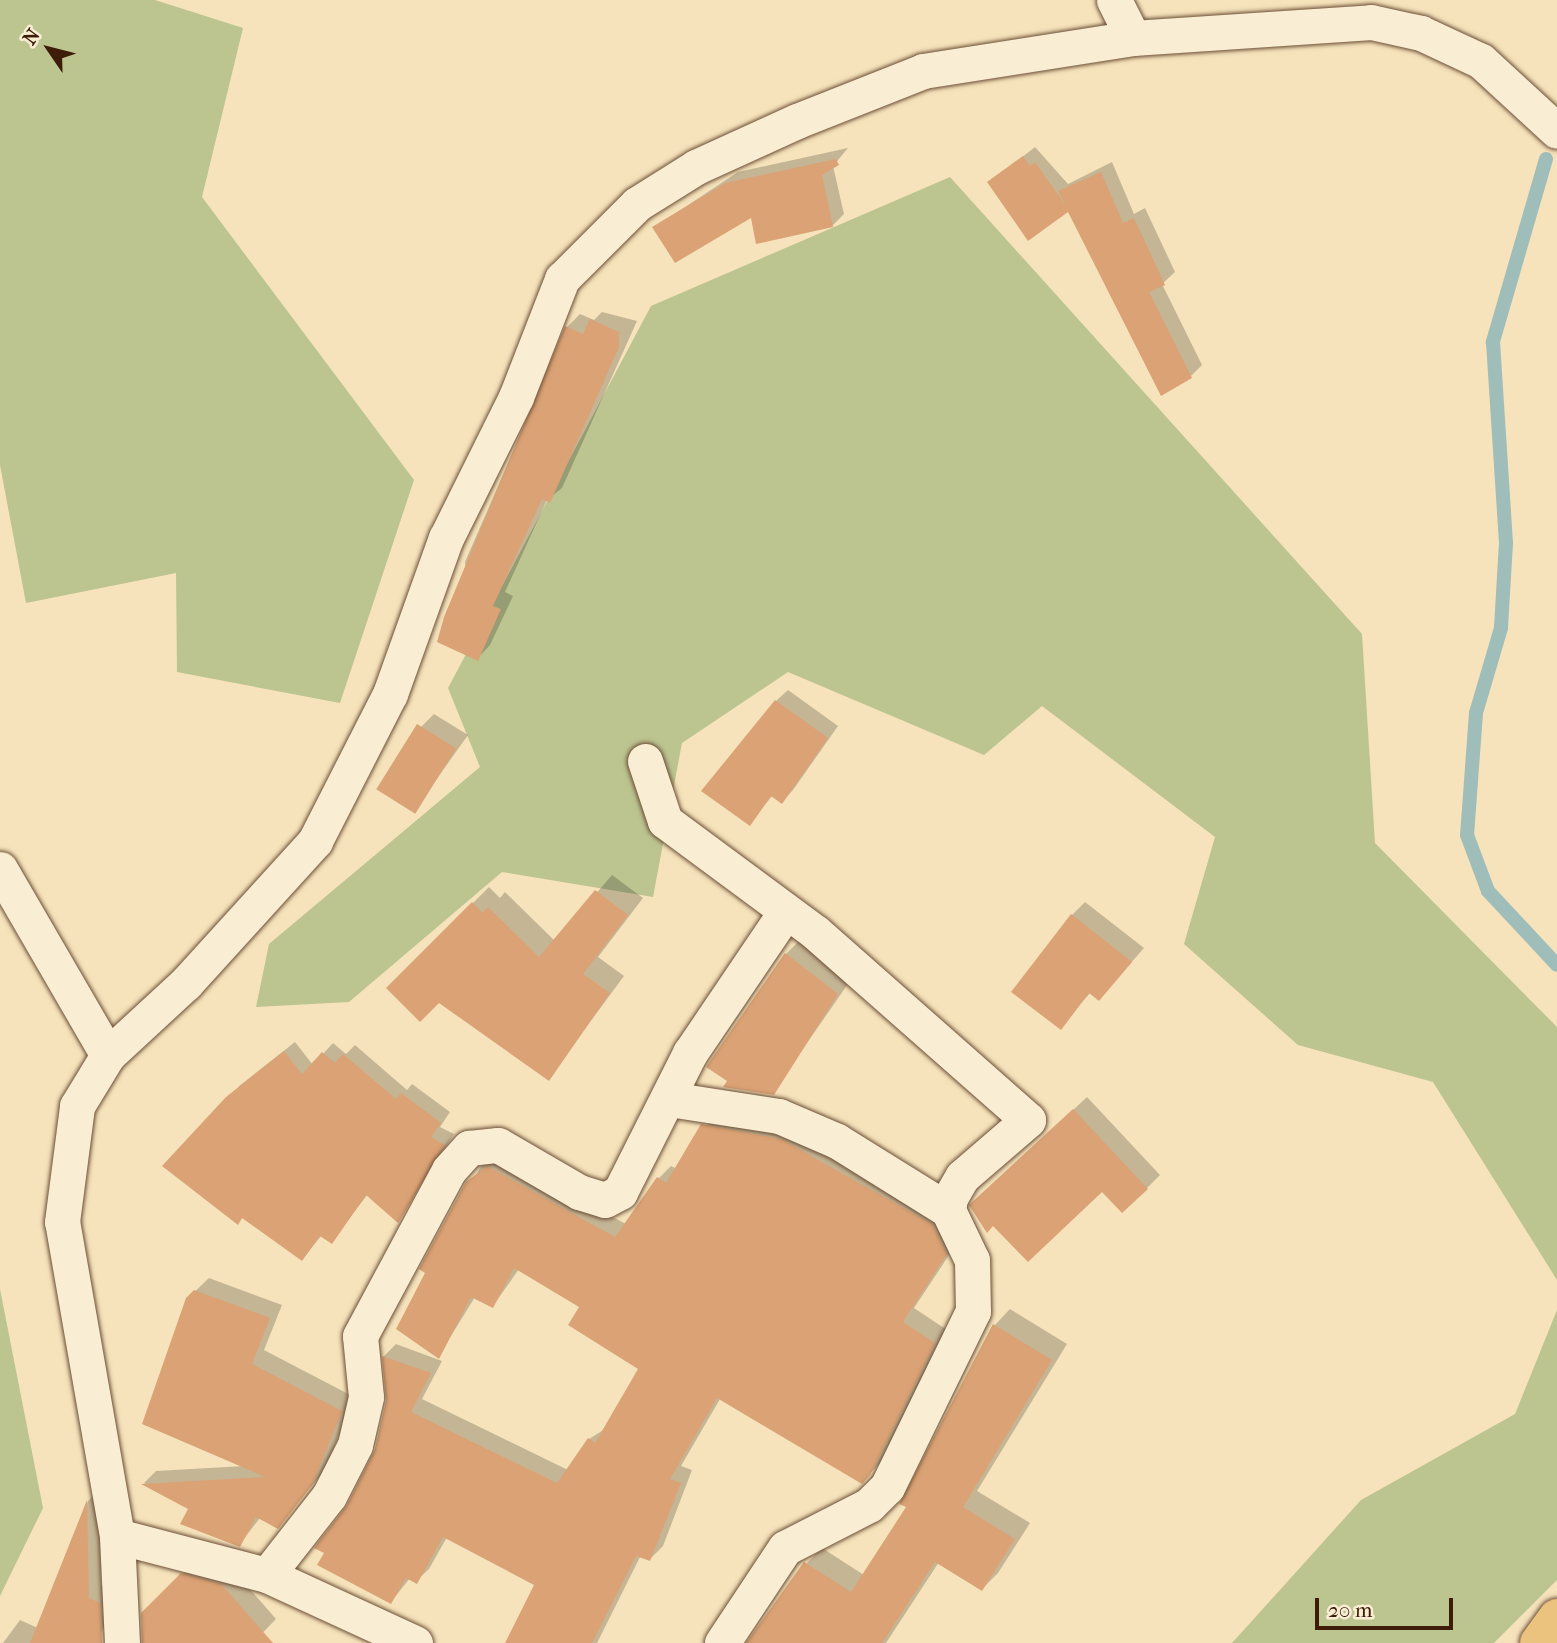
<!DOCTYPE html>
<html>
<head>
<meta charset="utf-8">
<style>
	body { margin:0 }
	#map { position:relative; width:1557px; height:1643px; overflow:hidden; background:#f6e3bb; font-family:"IM FELL French Canon",serif }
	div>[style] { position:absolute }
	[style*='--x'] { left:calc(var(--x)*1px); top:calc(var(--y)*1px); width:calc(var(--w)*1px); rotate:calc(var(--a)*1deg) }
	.green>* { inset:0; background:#bcc490 }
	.shadow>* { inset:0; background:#0003 }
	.stream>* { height:14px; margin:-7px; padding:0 7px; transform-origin:7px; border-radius:7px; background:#9fbdb9 }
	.building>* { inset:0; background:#dba275; transform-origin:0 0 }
	.roads { filter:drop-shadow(0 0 2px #6b4e36) drop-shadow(0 0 2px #6b4e36) }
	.minor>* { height:35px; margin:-17.5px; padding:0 17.5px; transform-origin:17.5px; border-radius:17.5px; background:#f9edd3 }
	.trunk>* { height:38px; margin:-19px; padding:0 19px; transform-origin:19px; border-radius:19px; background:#ebc27e }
	span { translate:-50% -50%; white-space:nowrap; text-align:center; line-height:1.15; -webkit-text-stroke:7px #f9edd3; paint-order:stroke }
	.north { position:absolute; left:14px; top:14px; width:70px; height:70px; -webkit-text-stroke:5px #f9edd3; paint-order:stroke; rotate:305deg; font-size:19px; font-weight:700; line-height:28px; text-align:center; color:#3d1d0a }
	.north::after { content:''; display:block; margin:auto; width:24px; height:32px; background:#3d1d0a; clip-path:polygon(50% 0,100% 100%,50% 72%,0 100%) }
	.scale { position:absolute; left:1315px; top:1598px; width:138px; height:32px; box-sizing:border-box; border:4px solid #3d1d0a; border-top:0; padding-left:9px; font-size:21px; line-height:24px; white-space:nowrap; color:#3d1d0a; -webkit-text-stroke:5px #f9edd3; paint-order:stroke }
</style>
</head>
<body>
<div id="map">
	<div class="green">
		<div style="clip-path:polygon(0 0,155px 0,243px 28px,202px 197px,414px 480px,340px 703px,177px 672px,176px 573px,26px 603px,0 465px)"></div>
		<div style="clip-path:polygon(950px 177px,1362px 634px,1375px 843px,1557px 1027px,1557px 1280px,1433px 1082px,1298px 1045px,1184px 944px,1215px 837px,1042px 706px,984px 755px,788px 672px,682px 743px,653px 897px,502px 872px,349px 1002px,256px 1007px,269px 944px,480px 767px,448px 688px,651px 306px)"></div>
		<div style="clip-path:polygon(0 1289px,43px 1508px,0 1596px)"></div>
		<div style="clip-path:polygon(1557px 1310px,1557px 1580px,1494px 1643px,1232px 1643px,1361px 1500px,1515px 1414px)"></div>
	</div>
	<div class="shadow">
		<div style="clip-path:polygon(1035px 147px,1068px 184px,1112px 162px,1134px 214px,1145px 208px,1175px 272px,1162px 284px,1202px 365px,1191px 376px,1069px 209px,990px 182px)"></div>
		<div style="clip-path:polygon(848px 148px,833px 166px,844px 214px,832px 226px,752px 215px,655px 227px,738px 172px)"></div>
		<div style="clip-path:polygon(602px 312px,637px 321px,562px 488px,547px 500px,505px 592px,513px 596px,490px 645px,477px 659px,465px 562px,567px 327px,580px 314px,594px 320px)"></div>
		<div style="clip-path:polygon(788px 690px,838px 726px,793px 790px,782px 802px,773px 795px,749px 824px,776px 701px)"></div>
		<div style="clip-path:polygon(434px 714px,468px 735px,414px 811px,421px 727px)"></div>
		<div style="clip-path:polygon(612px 875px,643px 898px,598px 957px,624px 976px,548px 1079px,439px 1001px,388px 988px,489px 887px,500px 898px,505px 892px,555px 941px)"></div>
		<div style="clip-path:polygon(1085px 902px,1144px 948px,1099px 999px,1091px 992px,1060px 1027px,1072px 915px)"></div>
		<div style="clip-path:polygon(799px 941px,850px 981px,775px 1089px,786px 954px)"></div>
		<div style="clip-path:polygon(295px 1042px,313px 1065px,333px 1043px,346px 1054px,355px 1045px,407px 1090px,412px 1084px,450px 1112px,440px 1127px,454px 1134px,398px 1220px,368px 1194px,331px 1242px,322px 1235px,302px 1259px,243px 1217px,238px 1223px,238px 1087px)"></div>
		<div style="clip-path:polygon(1087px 1097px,1160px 1175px,1147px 1188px,1102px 1190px,993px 1224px,984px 1194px)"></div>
		<div style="clip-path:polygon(716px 1112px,794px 1127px,945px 1212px,959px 1240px,914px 1308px,947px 1330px,883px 1460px,862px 1482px,720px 1399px,681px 1466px,692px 1470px,663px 1546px,650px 1559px,641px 1555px,597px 1643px,507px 1643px,536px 1584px,447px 1537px,429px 1569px,416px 1581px,410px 1578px,391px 1602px,348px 1506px,376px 1450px,387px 1401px,384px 1356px,396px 1344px,442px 1361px,422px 1399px,568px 1470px,589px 1439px,605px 1429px,640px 1368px,582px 1306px,519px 1269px,493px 1306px,475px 1297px,438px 1357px,428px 1272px,421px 1268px,480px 1168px,493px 1156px,626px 1224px,659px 1178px,671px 1166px,677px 1169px)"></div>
		<div style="clip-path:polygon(209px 1278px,282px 1305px,264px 1350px,354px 1397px,325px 1470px,277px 1527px,260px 1518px,239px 1545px,182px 1523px,190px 1508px,144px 1483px,156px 1471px,244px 1466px,187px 1299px)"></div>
		<div style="clip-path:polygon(1010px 1309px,1067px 1344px,977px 1491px,1030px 1523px,998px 1573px,982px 1589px,939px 1562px,886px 1643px,770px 1643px,806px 1564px,822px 1548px,864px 1575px,909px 1507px,901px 1503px,995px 1325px)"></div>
		<div style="clip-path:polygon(99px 1490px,101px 1586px,112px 1590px,113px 1605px,97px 1643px,3px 1643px,20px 1620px,38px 1628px,88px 1501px)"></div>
		<div style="clip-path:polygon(196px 1561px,234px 1571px,276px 1619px,253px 1643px,160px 1643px,165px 1592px)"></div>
	</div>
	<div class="stream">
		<div style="--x:1546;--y:159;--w:191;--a:106.2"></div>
		<div style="--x:1493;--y:342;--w:201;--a:86.3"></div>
		<div style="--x:1506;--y:543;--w:85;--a:93.4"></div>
		<div style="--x:1501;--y:628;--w:89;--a:106.4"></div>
		<div style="--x:1476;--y:713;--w:122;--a:94.2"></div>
		<div style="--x:1467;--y:835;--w:60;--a:69.4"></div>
		<div style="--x:1488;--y:891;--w:101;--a:47"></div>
	</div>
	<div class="building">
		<div style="clip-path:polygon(1023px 156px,1030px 166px,1035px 162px,1066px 206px,1058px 191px,1101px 172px,1123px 223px,1134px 218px,1165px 285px,1149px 292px,1192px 378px,1161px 396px,1068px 212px,1028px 241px,987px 182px)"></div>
		<div style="clip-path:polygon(836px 159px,839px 165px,822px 175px,833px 227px,756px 244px,751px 218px,675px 263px,652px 227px,725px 183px)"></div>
		<div style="clip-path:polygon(590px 319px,619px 332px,619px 347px,550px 503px,542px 499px,493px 606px,501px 609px,478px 661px,437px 642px,444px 617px,565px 326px,583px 334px)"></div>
		<div style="clip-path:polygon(775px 700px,828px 738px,782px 804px,771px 796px,750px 826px,701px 791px)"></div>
		<div style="left:417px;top:724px;width:46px;height:77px;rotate:32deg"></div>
		<div style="clip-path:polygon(595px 890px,628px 915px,583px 974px,610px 993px,549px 1081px,439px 1003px,420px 1022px,386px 988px,472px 902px,483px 913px,488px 907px,539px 957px)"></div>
		<div style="clip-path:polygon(1071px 914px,1132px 962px,1099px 1001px,1089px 993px,1061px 1030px,1011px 992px)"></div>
		<div style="clip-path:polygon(785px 953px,838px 994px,774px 1095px,723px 1087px,727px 1081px,706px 1067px)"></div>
		<div style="clip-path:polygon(284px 1051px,302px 1074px,322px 1052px,335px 1063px,343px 1054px,396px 1099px,401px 1093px,441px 1123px,431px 1137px,445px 1145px,398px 1223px,366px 1195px,332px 1244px,320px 1236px,302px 1261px,242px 1218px,238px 1225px,162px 1166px,226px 1097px)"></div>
		<div style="clip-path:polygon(1073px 1109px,1148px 1189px,1122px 1213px,1102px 1192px,1028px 1262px,993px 1226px,987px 1233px,969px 1205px)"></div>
		<div style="clip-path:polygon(701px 1124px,781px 1139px,932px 1224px,947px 1254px,903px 1322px,935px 1343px,870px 1475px,862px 1484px,717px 1398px,670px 1479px,681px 1483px,650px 1561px,636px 1556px,592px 1643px,505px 1643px,534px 1585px,443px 1537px,417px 1584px,406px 1578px,391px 1604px,317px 1565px,324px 1553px,314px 1548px,347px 1505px,375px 1449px,386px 1401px,382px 1356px,431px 1373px,411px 1412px,557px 1483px,588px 1438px,595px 1443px,638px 1369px,568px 1325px,579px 1307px,514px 1268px,493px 1308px,471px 1297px,439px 1359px,396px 1329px,425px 1273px,419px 1269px,466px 1182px,487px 1166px,615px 1237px,657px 1177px,666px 1183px)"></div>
		<div style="clip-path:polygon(194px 1290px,270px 1318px,252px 1364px,342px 1411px,312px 1485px,278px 1529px,256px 1517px,240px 1547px,180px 1524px,188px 1509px,141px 1484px,265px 1477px,142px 1424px,186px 1298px)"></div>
		<div style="clip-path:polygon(993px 1324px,1052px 1360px,963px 1507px,1015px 1539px,982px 1591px,935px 1562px,882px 1643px,746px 1643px,804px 1562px,851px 1592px,906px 1507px,899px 1504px)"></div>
		<div style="clip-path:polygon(87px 1500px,89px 1598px,100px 1603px,102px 1643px,30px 1643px)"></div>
		<div style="clip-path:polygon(181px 1573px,221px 1584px,273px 1643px,142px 1643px,141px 1613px)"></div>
	</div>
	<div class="roads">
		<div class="minor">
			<div style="--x:1114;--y:0;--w:42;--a:63.4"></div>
			<div style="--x:645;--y:761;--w:63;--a:71.6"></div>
			<div style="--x:665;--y:821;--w:187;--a:36.5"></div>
			<div style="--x:815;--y:932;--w:284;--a:41.4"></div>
			<div style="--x:1028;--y:1120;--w:87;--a:139.2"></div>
			<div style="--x:962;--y:1177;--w:24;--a:120"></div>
			<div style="--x:950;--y:1198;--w:12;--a:99"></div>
			<div style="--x:948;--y:1210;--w:55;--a:64.4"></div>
			<div style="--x:972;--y:1260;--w:51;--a:88.9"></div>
			<div style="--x:973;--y:1311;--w:196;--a:116"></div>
			<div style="--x:887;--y:1487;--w:25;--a:135"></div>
			<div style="--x:869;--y:1505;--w:94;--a:152.9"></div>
			<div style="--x:785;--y:1548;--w:114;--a:123.6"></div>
			<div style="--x:0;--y:869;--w:215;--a:59.9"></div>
			<div style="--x:669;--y:1099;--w:111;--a:8.8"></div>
			<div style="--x:779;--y:1116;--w:63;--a:23.3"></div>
			<div style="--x:837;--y:1141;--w:131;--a:31.9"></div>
			<div style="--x:117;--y:1536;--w:155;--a:14.6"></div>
			<div style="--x:267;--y:1575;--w:163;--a:24.7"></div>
			<div style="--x:267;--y:1575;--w:100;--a:-51.9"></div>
			<div style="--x:329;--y:1496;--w:57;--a:-63"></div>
			<div style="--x:355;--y:1445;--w:49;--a:-77.1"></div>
			<div style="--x:366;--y:1397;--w:61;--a:-95.6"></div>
			<div style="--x:360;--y:1336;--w:188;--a:-61.8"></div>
			<div style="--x:449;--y:1170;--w:30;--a:-48"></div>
			<div style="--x:469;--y:1148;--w:29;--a:-6"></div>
			<div style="--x:498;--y:1145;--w:94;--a:30.1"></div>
			<div style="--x:579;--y:1192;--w:27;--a:17"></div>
			<div style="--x:605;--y:1200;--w:17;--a:-28"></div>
			<div style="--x:620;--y:1192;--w:156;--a:-63.3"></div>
			<div style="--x:690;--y:1053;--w:171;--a:-55.9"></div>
			<div style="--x:122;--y:1643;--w:107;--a:-92.7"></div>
			<div style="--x:117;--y:1536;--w:319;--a:-99.9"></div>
			<div style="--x:62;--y:1222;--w:117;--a:-82.6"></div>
			<div style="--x:77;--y:1106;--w:60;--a:-58.7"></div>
			<div style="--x:108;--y:1055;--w:106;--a:-42.7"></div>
			<div style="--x:186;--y:983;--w:192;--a:-47.7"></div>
			<div style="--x:315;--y:841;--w:165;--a:-63"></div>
			<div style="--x:390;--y:694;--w:166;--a:-70.3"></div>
			<div style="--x:446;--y:538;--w:157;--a:-63.6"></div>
			<div style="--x:516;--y:397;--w:127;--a:-68.7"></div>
			<div style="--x:562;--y:279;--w:106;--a:-45"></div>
			<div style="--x:637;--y:204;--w:70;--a:-32.1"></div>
			<div style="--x:696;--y:167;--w:111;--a:-24.5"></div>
			<div style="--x:797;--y:121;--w:136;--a:-21.6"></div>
			<div style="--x:923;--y:71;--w:213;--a:-8.9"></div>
			<div style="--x:1133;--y:38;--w:239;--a:-3.8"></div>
			<div style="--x:1371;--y:22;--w:51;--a:12.4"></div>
			<div style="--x:1421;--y:33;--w:66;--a:25"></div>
			<div style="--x:1481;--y:61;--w:103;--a:42.6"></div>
		</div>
		<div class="trunk">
			<div style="--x:1539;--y:1643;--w:31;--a:-54"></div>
		</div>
	</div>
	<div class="north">N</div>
	<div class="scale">20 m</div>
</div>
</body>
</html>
